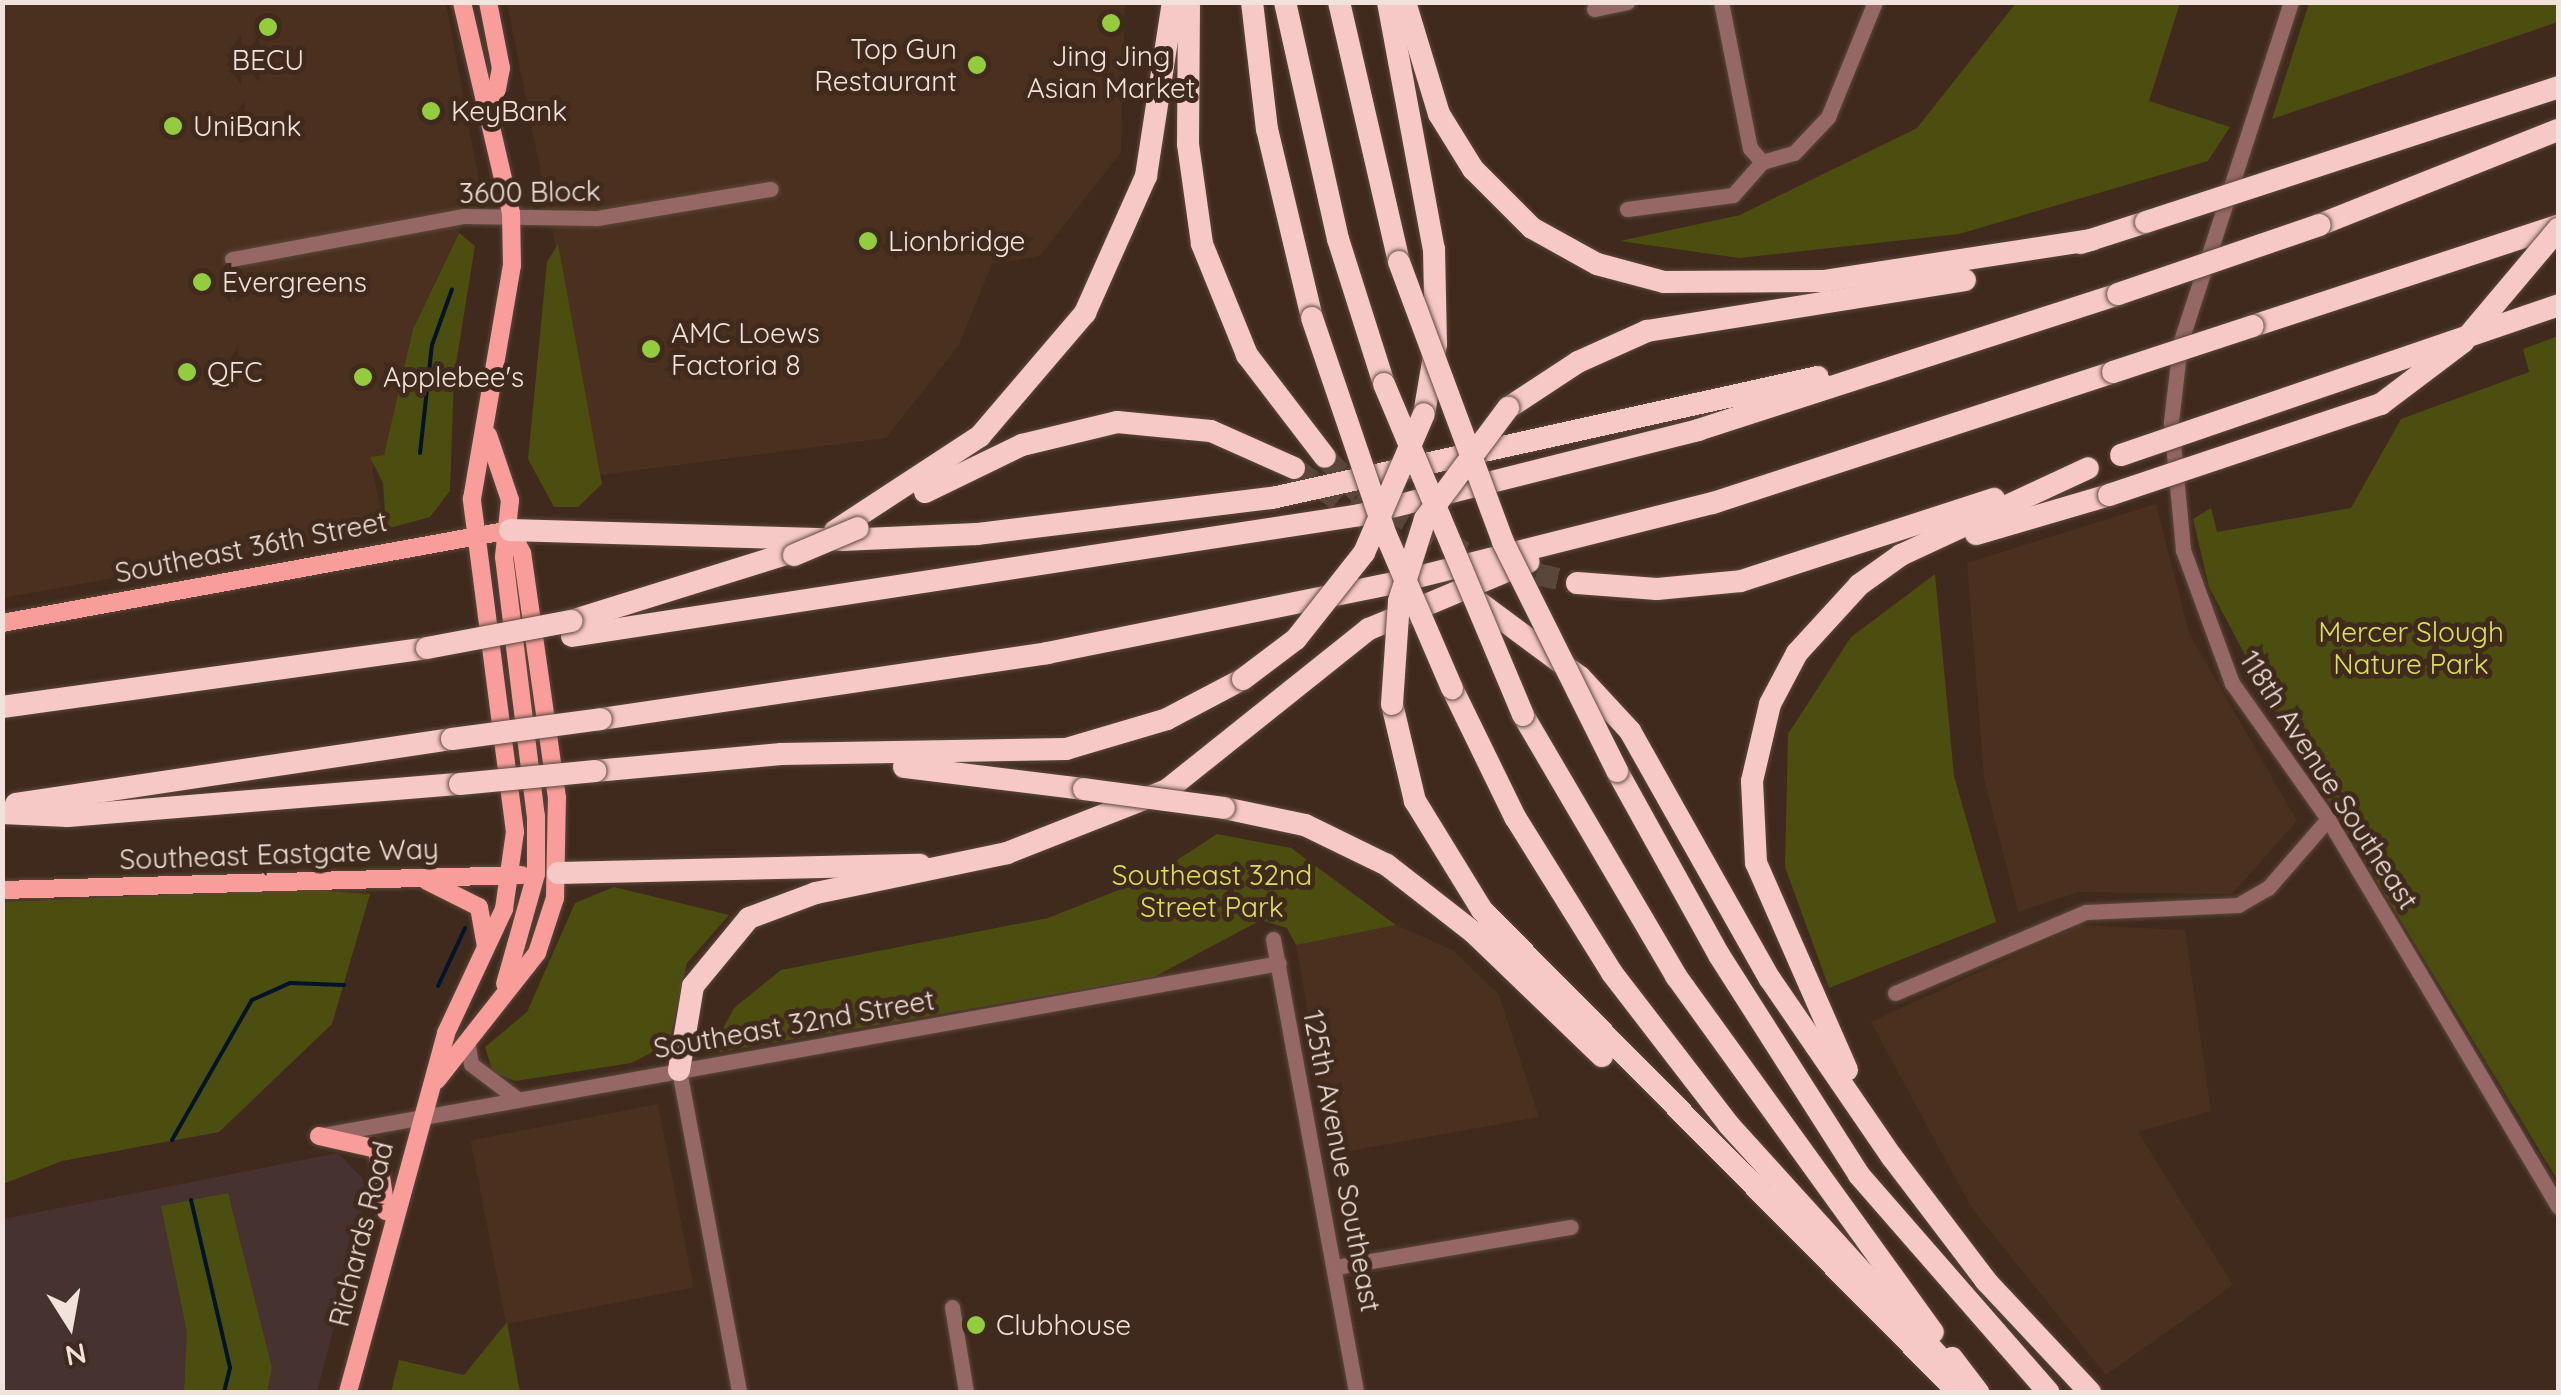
<!DOCTYPE html>
<html>
<head>
<meta charset="utf-8">
<style>
	body { margin:0 }
	#map { position:relative; width:2561px; height:1395px; overflow:hidden; background:#3f2a1d; font-family:Quicksand,sans-serif }
	div>[style] { position:absolute }
	[style*='--x'] { left:calc(var(--x)*1px); top:calc(var(--y)*1px); width:calc(var(--w)*1px); rotate:calc(var(--a)*1deg) }
	.built>* { inset:0; background:#4b301f; transform-origin:0 0 }
	.industrial>* { inset:0; background:#46322e }
	.green>* { inset:0; background:#4c4e0f }
	.stream>* { height:4px; margin:-2px; padding:0 2px; transform-origin:2px; border-radius:2px; background:#02132a }
	.highway-tunnel>* { height:22px; margin-top:-11px; transform-origin:0; background:repeating-linear-gradient(90deg,#5a463a 0 22px,transparent 0 33px) }
	.roads { filter:drop-shadow(0 0 2px #5b483b) drop-shadow(0 0 2px #5b483b) }
	.minor>* { height:15px; margin:-7.5px; padding:0 7.5px; transform-origin:7.5px; border-radius:7.5px; background:#956866 }
	.major>* { height:18px; margin:-9px; padding:0 9px; transform-origin:9px; border-radius:9px; background:#f99d9b }
	.highway>* { height:22px; margin:-11px; padding:0 11px; transform-origin:11px; border-radius:11px; background:#f6c9c7 }
	.bridges { filter:drop-shadow(0 0 2px #5b483b) drop-shadow(0 0 2px #5b483b) }
	.highway-bridge>* { height:22px; margin:-11px; padding:0 11px; transform-origin:11px; border-radius:11px; background:#f6c9c7 }
	.dots>* { width:28px; height:28px; translate:-50% -50%; box-sizing:border-box; border:5px solid #3f2a1d; border-radius:50% }
	span { translate:-50% -50%; white-space:nowrap; text-align:center; line-height:1.15; -webkit-text-stroke:10px #3f2a1d; paint-order:stroke }
	.poi-label { font-size:28px; color:#f1e3db }
	.right { translate:-100% -50%; text-align:right }
	.left { translate:0 -50%; text-align:left }
	.street-label { font-size:28px; color:#f1e3db }
	.park-label { font-size:28px; color:#dce256 }
	.frame { position:absolute; inset:0; border:5px solid #f1e3db; pointer-events:none }
	.north { position:absolute; left:20px; top:1275px; width:100px; height:100px; -webkit-text-stroke:8px #3f2a1d; paint-order:stroke; rotate:169deg; font-size:28px; font-weight:700; line-height:40px; text-align:center; color:#f1e3db }
	.north::after { content:''; display:block; margin:auto; width:35px; height:45px; background:#f1e3db; clip-path:polygon(50% 0,100% 100%,50% 72%,0 100%) }
</style>
</head>
<body>
<div id="map">
	<div class="built">
		<div style="clip-path:polygon(3px 3px,446px 3px,480px 187px,413px 329px,384px 455px,372px 470px,386px 529px,3px 598px)"></div>
		<div style="clip-path:polygon(507px 3px,1125px 3px,1121px 152px,1040px 256px,992px 264px,959px 345px,886px 438px,601px 475px)"></div>
		<div style="clip-path:polygon(2156px 504px,2189px 633px,2297px 821px,2232px 894px,2078px 892px,2018px 912px,1984px 777px,1967px 563px)"></div>
		<div style="clip-path:polygon(1396px 925px,1453px 950px,1499px 995px,1539px 1117px,1333px 1154px,1296px 945px)"></div>
		<div style="clip-path:polygon(2081px 925px,2185px 930px,2211px 1111px,2138px 1132px,2233px 1285px,2106px 1375px,1971px 1207px,1871px 1022px)"></div>
		<div style="left:658px;top:1104px;width:187px;height:191px;rotate:79deg"></div>
	</div>
	<div class="industrial">
		<div style="clip-path:polygon(338px 1153px,371px 1187px,317px 1392px,3px 1392px,3px 1219px)"></div>
	</div>
	<div class="green">
		<div style="clip-path:polygon(2016px 3px,2180px 3px,2149px 101px,2230px 127px,2208px 161px,1959px 234px,1739px 258px,1620px 241px,1740px 215px,1917px 128px)"></div>
		<div style="clip-path:polygon(2309px 3px,2558px 3px,2558px 22px,2272px 119px)"></div>
		<div style="clip-path:polygon(459px 233px,475px 246px,454px 376px,450px 491px,430px 517px,386px 529px,383px 483px,370px 457px,384px 455px,413px 329px)"></div>
		<div style="clip-path:polygon(558px 244px,602px 484px,578px 507px,554px 507px,528px 459px,547px 262px)"></div>
		<div style="clip-path:polygon(2558px 336px,2558px 1181px,2279px 719px,2209px 587px,2193px 519px,2211px 508px,2217px 532px,2351px 508px,2401px 419px,2529px 372px,2523px 349px)"></div>
		<div style="clip-path:polygon(1935px 574px,1954px 776px,1996px 922px,1829px 988px,1785px 867px,1788px 734px,1851px 637px)"></div>
		<div style="clip-path:polygon(1217px 834px,1291px 848px,1396px 925px,1296px 945px,1287px 928px,1261px 920px,1154px 977px,709px 1054px,734px 1008px,781px 970px,1048px 918px,1149px 878px)"></div>
		<div style="clip-path:polygon(614px 887px,729px 915px,687px 963px,669px 1044px,631px 1063px,515px 1081px,493px 1072px,485px 1047px,527px 1012px,575px 903px)"></div>
		<div style="clip-path:polygon(299px 889px,370px 894px,332px 1024px,219px 1132px,62px 1161px,3px 1184px,2px 902px)"></div>
		<div style="clip-path:polygon(228px 1193px,272px 1368px,267px 1392px,184px 1392px,187px 1332px,161px 1206px)"></div>
		<div style="clip-path:polygon(507px 1322px,520px 1392px,391px 1392px,399px 1360px,464px 1375px)"></div>
	</div>
	<div class="stream">
		<div style="--x:420;--y:453;--w:109;--a:-83.7"></div>
		<div style="--x:432;--y:345;--w:59;--a:-70.3"></div>
		<div style="--x:438;--y:986;--w:64;--a:-65"></div>
		<div style="--x:172;--y:1140;--w:161;--a:-60.3"></div>
		<div style="--x:252;--y:1000;--w:42;--a:-24.1"></div>
		<div style="--x:290;--y:983;--w:54;--a:2.1"></div>
		<div style="--x:191;--y:1200;--w:172;--a:76.9"></div>
		<div style="--x:230;--y:1368;--w:25;--a:104"></div>
	</div>
	<div class="highway-tunnel">
		<div style="--x:1325;--y:457;--w:50;--a:46.6"></div>
		<div style="--x:1359;--y:493;--w:122;--a:29.5"></div>
		<div style="--x:1294;--y:468;--w:92;--a:36.1"></div>
		<div style="--x:1504;--y:567;--w:75;--a:12.4"></div>
	</div>
	<div class="roads">
		<div class="minor">
			<div style="--x:1721;--y:2;--w:149;--a:78.8"></div>
			<div style="--x:1750;--y:148;--w:18;--a:49"></div>
			<div style="--x:2291;--y:2;--w:360;--a:108"></div>
			<div style="--x:2180;--y:344;--w:79;--a:96.6"></div>
			<div style="--x:2171;--y:422;--w:129;--a:84.6"></div>
			<div style="--x:2183;--y:550;--w:142;--a:69.8"></div>
			<div style="--x:2232;--y:683;--w:166;--a:54.8"></div>
			<div style="--x:2328;--y:819;--w:451;--a:59.3"></div>
			<div style="--x:1594;--y:9;--w:34;--a:-12"></div>
			<div style="--x:1762;--y:162;--w:33;--a:-16"></div>
			<div style="--x:1794;--y:153;--w:50;--a:-46.6"></div>
			<div style="--x:1828;--y:117;--w:124;--a:-67.8"></div>
			<div style="--x:1627;--y:209;--w:107;--a:-7.5"></div>
			<div style="--x:1733;--y:195;--w:44;--a:-48.7"></div>
			<div style="--x:232;--y:259;--w:236;--a:-10.5"></div>
			<div style="--x:464;--y:216;--w:133;--a:0.9"></div>
			<div style="--x:597;--y:218;--w:176;--a:-9.5"></div>
			<div style="--x:1273;--y:939;--w:461;--a:79.6"></div>
			<div style="--x:1895;--y:993;--w:207;--a:-23"></div>
			<div style="--x:2086;--y:912;--w:152;--a:-2.6"></div>
			<div style="--x:2238;--y:905;--w:34;--a:-30"></div>
			<div style="--x:2268;--y:888;--w:91;--a:-49"></div>
			<div style="--x:467;--y:1039;--w:25;--a:81"></div>
			<div style="--x:471;--y:1064;--w:56;--a:37.1"></div>
			<div style="--x:679;--y:1070;--w:328;--a:79.4"></div>
			<div style="--x:323;--y:1135;--w:971;--a:-10.2"></div>
			<div style="--x:1336;--y:1267;--w:238;--a:-9.7"></div>
			<div style="--x:952;--y:1307;--w:86;--a:80.6"></div>
		</div>
		<div class="major">
			<div style="--x:488;--y:2;--w:67;--a:78.9"></div>
			<div style="--x:501;--y:68;--w:42;--a:101"></div>
			<div style="--x:488;--y:435;--w:69;--a:71.3"></div>
			<div style="--x:510;--y:500;--w:57;--a:96"></div>
			<div style="--x:504;--y:557;--w:261;--a:83"></div>
			<div style="--x:536;--y:816;--w:58;--a:90"></div>
			<div style="--x:536;--y:874;--w:114;--a:105.7"></div>
			<div style="--x:2;--y:623;--w:516;--a:-10.37"></div>
			<div style="--x:427;--y:881;--w:58;--a:26.6"></div>
			<div style="--x:479;--y:907;--w:39;--a:80"></div>
			<div style="--x:2;--y:890;--w:520;--a:-1.65"></div>
			<div style="--x:437;--y:1080;--w:162;--a:-51.8"></div>
			<div style="--x:537;--y:953;--w:58;--a:-71.9"></div>
			<div style="--x:555;--y:898;--w:100;--a:-88.9"></div>
			<div style="--x:557;--y:798;--w:247;--a:-98.1"></div>
			<div style="--x:522;--y:553;--w:26;--a:-118"></div>
			<div style="--x:319;--y:1136;--w:59;--a:12.6"></div>
			<div style="--x:377;--y:1149;--w:63;--a:81.7"></div>
			<div style="--x:348;--y:1392;--w:372;--a:-74.7"></div>
			<div style="--x:446;--y:1033;--w:137;--a:-64.9"></div>
			<div style="--x:504;--y:909;--w:78;--a:-81.9"></div>
			<div style="--x:515;--y:832;--w:336;--a:-97.4"></div>
			<div style="--x:472;--y:499;--w:237;--a:-80.3"></div>
			<div style="--x:512;--y:265;--w:52;--a:-91.1"></div>
			<div style="--x:511;--y:213;--w:217;--a:-103.1"></div>
		</div>
		<div class="highway">
			<div style="--x:1189;--y:2;--w:142;--a:90.4"></div>
			<div style="--x:1188;--y:144;--w:101;--a:82"></div>
			<div style="--x:1202;--y:244;--w:120;--a:67.9"></div>
			<div style="--x:1247;--y:355;--w:128;--a:52.6"></div>
			<div style="--x:1252;--y:2;--w:128;--a:83.3"></div>
			<div style="--x:1267;--y:129;--w:194;--a:76.6"></div>
			<div style="--x:1285;--y:2;--w:243;--a:77.4"></div>
			<div style="--x:1338;--y:239;--w:152;--a:72.4"></div>
			<div style="--x:1339;--y:2;--w:267;--a:77"></div>
			<div style="--x:1388;--y:2;--w:251;--a:79.5"></div>
			<div style="--x:1434;--y:249;--w:95;--a:88.8"></div>
			<div style="--x:1436;--y:344;--w:71;--a:99.7"></div>
			<div style="--x:1405;--y:2;--w:117;--a:73.1"></div>
			<div style="--x:1439;--y:114;--w:65;--a:58.3"></div>
			<div style="--x:1473;--y:169;--w:83;--a:45"></div>
			<div style="--x:1532;--y:228;--w:74;--a:29"></div>
			<div style="--x:1597;--y:264;--w:69;--a:15"></div>
			<div style="--x:1664;--y:282;--w:159;--a:-0.4"></div>
			<div style="--x:1823;--y:281;--w:272;--a:-8.7"></div>
			<div style="--x:2319;--y:225;--w:257;--a:-21.7"></div>
			<div style="--x:2081;--y:243;--w:68;--a:-17.9"></div>
			<div style="--x:2253;--y:326;--w:321;--a:-18.2"></div>
			<div style="--x:1508;--y:408;--w:84;--a:-33.3"></div>
			<div style="--x:1578;--y:362;--w:76;--a:-24.2"></div>
			<div style="--x:1647;--y:331;--w:322;--a:-9.1"></div>
			<div style="--x:925;--y:492;--w:108;--a:-25.9"></div>
			<div style="--x:1022;--y:445;--w:98;--a:-13.6"></div>
			<div style="--x:1117;--y:422;--w:94;--a:5.5"></div>
			<div style="--x:1211;--y:431;--w:91;--a:24"></div>
			<div style="--x:510;--y:530;--w:332;--a:1.7"></div>
			<div style="--x:842;--y:540;--w:135;--a:-2.5"></div>
			<div style="--x:977;--y:534;--w:297;--a:-7"></div>
			<div style="--x:1272;--y:498;--w:559;--a:-12.5"></div>
			<div style="--x:835;--y:531;--w:173;--a:-33.2"></div>
			<div style="--x:980;--y:436;--w:162;--a:-49.5"></div>
			<div style="--x:1085;--y:313;--w:150;--a:-66"></div>
			<div style="--x:1146;--y:176;--w:176;--a:-81.2"></div>
			<div style="--x:1976;--y:534;--w:139;--a:-16.3"></div>
			<div style="--x:1577;--y:583;--w:80;--a:4.3"></div>
			<div style="--x:1657;--y:589;--w:84;--a:-5.4"></div>
			<div style="--x:1741;--y:581;--w:266;--a:-18"></div>
			<div style="--x:1480;--y:603;--w:124;--a:36.5"></div>
			<div style="--x:1580;--y:677;--w:74;--a:47.2"></div>
			<div style="--x:1630;--y:731;--w:285;--a:60.6"></div>
			<div style="--x:1770;--y:979;--w:216;--a:55.6"></div>
			<div style="--x:1892;--y:1157;--w:156;--a:52.8"></div>
			<div style="--x:1986;--y:1281;--w:152;--a:46.9"></div>
			<div style="--x:571;--y:621;--w:248;--a:-17.3"></div>
			<div style="--x:572;--y:636;--w:797;--a:-8.73"></div>
			<div style="--x:1360;--y:515;--w:349;--a:-14.1"></div>
			<div style="--x:1698;--y:430;--w:441;--a:-17.9"></div>
			<div style="--x:1452;--y:688;--w:144;--a:64"></div>
			<div style="--x:1515;--y:817;--w:184;--a:58.1"></div>
			<div style="--x:1612;--y:973;--w:192;--a:52.4"></div>
			<div style="--x:1729;--y:1125;--w:338;--a:47.8"></div>
			<div style="--x:1392;--y:704;--w:100;--a:76.7"></div>
			<div style="--x:1415;--y:801;--w:128;--a:58.4"></div>
			<div style="--x:1482;--y:910;--w:677;--a:45.36"></div>
			<div style="--x:2;--y:707;--w:429;--a:-7.9"></div>
			<div style="--x:1523;--y:715;--w:303;--a:59.6"></div>
			<div style="--x:1676;--y:976;--w:439;--a:54.2"></div>
			<div style="--x:601;--y:719;--w:451;--a:-8.4"></div>
			<div style="--x:1047;--y:653;--w:354;--a:-11.4"></div>
			<div style="--x:1394;--y:583;--w:329;--a:-14.1"></div>
			<div style="--x:1713;--y:503;--w:421;--a:-18.1"></div>
			<div style="--x:904;--y:767;--w:181;--a:7"></div>
			<div style="--x:595;--y:771;--w:187;--a:-5.2"></div>
			<div style="--x:781;--y:754;--w:285;--a:-1"></div>
			<div style="--x:1066;--y:749;--w:105;--a:-16.5"></div>
			<div style="--x:1167;--y:719;--w:86;--a:-27.8"></div>
			<div style="--x:1617;--y:771;--w:210;--a:61"></div>
			<div style="--x:1719;--y:955;--w:261;--a:57.5"></div>
			<div style="--x:1859;--y:1175;--w:288;--a:48.9"></div>
			<div style="--x:16;--y:804;--w:441;--a:-8.5"></div>
			<div style="--x:1224;--y:808;--w:83;--a:11.9"></div>
			<div style="--x:1305;--y:825;--w:91;--a:26"></div>
			<div style="--x:1387;--y:865;--w:109;--a:37.9"></div>
			<div style="--x:1473;--y:932;--w:179;--a:43.9"></div>
			<div style="--x:2;--y:813;--w:66;--a:2.6"></div>
			<div style="--x:68;--y:816;--w:393;--a:-4.7"></div>
			<div style="--x:558;--y:873;--w:362;--a:-1.3"></div>
			<div style="--x:679;--y:1070;--w:85;--a:-80.5"></div>
			<div style="--x:693;--y:986;--w:88;--a:-50.5"></div>
			<div style="--x:749;--y:918;--w:72;--a:-20.5"></div>
			<div style="--x:816;--y:893;--w:195;--a:-11.8"></div>
			<div style="--x:1007;--y:853;--w:172;--a:-21.5"></div>
			<div style="--x:1167;--y:790;--w:258;--a:-38.6"></div>
			<div style="--x:1369;--y:629;--w:173;--a:-22.8"></div>
			<div style="--x:1847;--y:1070;--w:226;--a:-113.7"></div>
			<div style="--x:1756;--y:863;--w:82;--a:-92.8"></div>
			<div style="--x:1752;--y:781;--w:79;--a:-76.8"></div>
			<div style="--x:1770;--y:704;--w:58;--a:-62.1"></div>
			<div style="--x:1797;--y:653;--w:92;--a:-47.6"></div>
			<div style="--x:1859;--y:585;--w:52;--a:-35.5"></div>
			<div style="--x:1901;--y:555;--w:206;--a:-24.9"></div>
			<div style="--x:1952;--y:1358;--w:43;--a:52.6"></div>
		</div>
	</div>
	<div class="bridges">
		<div class="highway-bridge">
			<div style="--x:2146;--y:222;--w:434;--a:-18.1"></div>
			<div style="--x:1399;--y:262;--w:299;--a:69.6"></div>
			<div style="--x:1503;--y:542;--w:256;--a:63.5"></div>
			<div style="--x:2118;--y:294;--w:213;--a:-18.9"></div>
			<div style="--x:1312;--y:318;--w:229;--a:71.2"></div>
			<div style="--x:1386;--y:535;--w:167;--a:66.7"></div>
			<div style="--x:2113;--y:372;--w:147;--a:-18.2"></div>
			<div style="--x:1384;--y:384;--w:359;--a:67.2"></div>
			<div style="--x:2121;--y:455;--w:462;--a:-18.9"></div>
			<div style="--x:2109;--y:495;--w:287;--a:-18.5"></div>
			<div style="--x:2381;--y:404;--w:103;--a:-37.1"></div>
			<div style="--x:2463;--y:342;--w:148;--a:-49.9"></div>
			<div style="--x:794;--y:555;--w:69;--a:-22.9"></div>
			<div style="--x:427;--y:648;--w:147;--a:-10.6"></div>
			<div style="--x:1243;--y:679;--w:66;--a:-37"></div>
			<div style="--x:1296;--y:639;--w:110;--a:-51.7"></div>
			<div style="--x:1364;--y:553;--w:151;--a:-66.7"></div>
			<div style="--x:1392;--y:704;--w:103;--a:-86.1"></div>
			<div style="--x:1399;--y:601;--w:86;--a:-72.4"></div>
			<div style="--x:1425;--y:519;--w:139;--a:-53.2"></div>
			<div style="--x:452;--y:739;--w:150;--a:-7.6"></div>
			<div style="--x:460;--y:784;--w:136;--a:-5.5"></div>
			<div style="--x:1084;--y:789;--w:141;--a:7.7"></div>
		</div>
	</div>
	<div class="dots">
		<div style="left:1111px;top:23px;background:#93cd3d"></div>
		<div style="left:268px;top:27px;background:#93cd3d"></div>
		<div style="left:977px;top:65px;background:#93cd3d"></div>
		<div style="left:431px;top:111px;background:#93cd3d"></div>
		<div style="left:173px;top:126px;background:#93cd3d"></div>
		<div style="left:868px;top:241px;background:#93cd3d"></div>
		<div style="left:202px;top:282px;background:#93cd3d"></div>
		<div style="left:651px;top:349px;background:#93cd3d"></div>
		<div style="left:187px;top:372px;background:#93cd3d"></div>
		<div style="left:363px;top:377px;background:#93cd3d"></div>
		<div style="left:976px;top:1325px;background:#93cd3d"></div>
	</div>
	<div class="poi-label">
		<span class="right" style="left:957px;top:65px">Top Gun<br>Restaurant</span>
		<span style="left:1111px;top:72px">Jing Jing<br>Asian Market</span>
		<span style="left:268px;top:60px">BECU</span>
		<span class="left" style="left:451px;top:111px">KeyBank</span>
		<span class="left" style="left:193px;top:126px">UniBank</span>
		<span class="left" style="left:888px;top:241px">Lionbridge</span>
		<span class="left" style="left:222px;top:282px">Evergreens</span>
		<span class="left" style="left:671px;top:349px">AMC Loews<br>Factoria 8</span>
		<span class="left" style="left:207px;top:372px">QFC</span>
		<span class="left" style="left:383px;top:377px">Applebee's</span>
		<span class="left" style="left:996px;top:1325px">Clubhouse</span>
	</div>
	<div class="street-label">
		<span style="left:530px;top:192px;rotate:-1deg">3600 Block</span>
		<span style="left:251px;top:547px;rotate:-11deg">Southeast 36th Street</span>
		<span style="left:2329px;top:780px;rotate:57deg">118th Avenue Southeast</span>
		<span style="left:279px;top:854px;rotate:-2deg">Southeast Eastgate Way</span>
		<span style="left:794px;top:1024px;rotate:-10deg">Southeast 32nd Street</span>
		<span style="left:1342px;top:1161px;rotate:79deg">125th Avenue Southeast</span>
		<span style="left:361px;top:1234px;rotate:-76deg">Richards Road</span>
	</div>
	<div class="park-label">
		<span style="left:2411px;top:648px">Mercer Slough<br>Nature Park</span>
		<span style="left:1212px;top:891px">Southeast 32nd<br>Street Park</span>
	</div>
	<div class="frame"></div>
	<div class="north">N</div>
</div>
</body>
</html>
